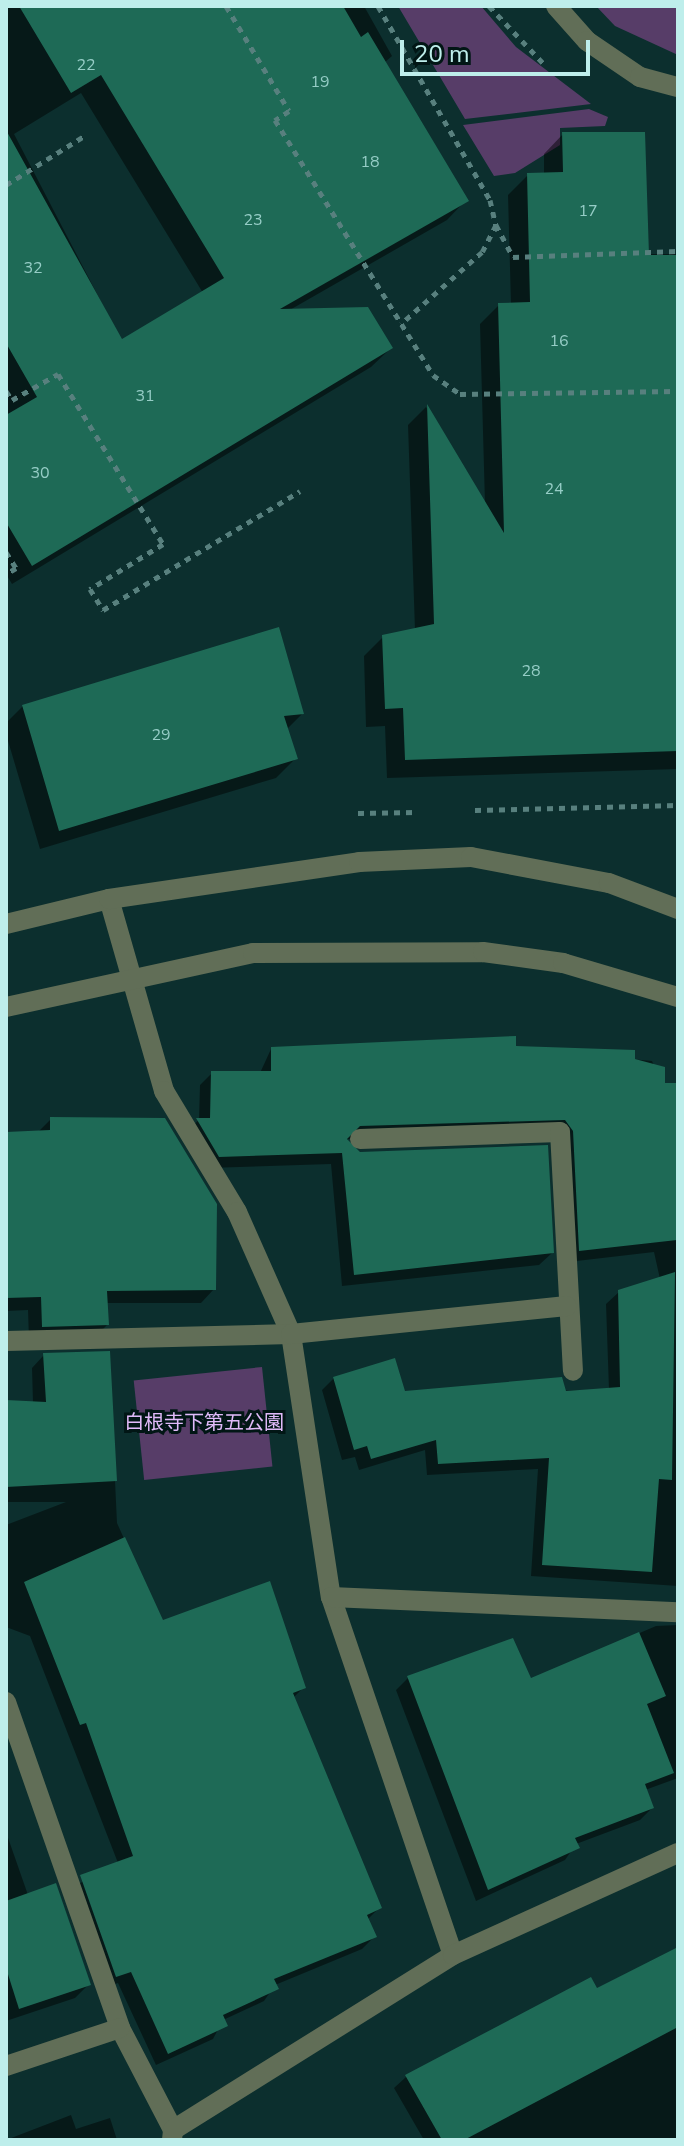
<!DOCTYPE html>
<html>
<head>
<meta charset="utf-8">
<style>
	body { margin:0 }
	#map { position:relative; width:684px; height:2146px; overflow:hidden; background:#0c2f2e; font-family:"Nunito Sans","Noto Sans JP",sans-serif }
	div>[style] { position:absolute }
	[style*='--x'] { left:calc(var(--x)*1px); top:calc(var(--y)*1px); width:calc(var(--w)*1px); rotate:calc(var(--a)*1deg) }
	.green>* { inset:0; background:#573d68; transform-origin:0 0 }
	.shadow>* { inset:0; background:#0007 }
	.building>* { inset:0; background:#1e6a56 }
	.path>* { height:5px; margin-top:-2.5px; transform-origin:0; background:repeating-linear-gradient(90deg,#58807e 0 6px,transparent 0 12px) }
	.minor>* { height:20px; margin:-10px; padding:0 10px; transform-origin:10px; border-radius:10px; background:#616e57 }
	span { translate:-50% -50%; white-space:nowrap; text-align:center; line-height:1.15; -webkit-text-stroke:6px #011615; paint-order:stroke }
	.number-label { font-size:16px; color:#96cdc6 }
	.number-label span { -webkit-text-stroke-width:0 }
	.park-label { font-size:20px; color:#e0baf9 }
	.frame { position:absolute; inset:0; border:8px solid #beeeeb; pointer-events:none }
	.scale { position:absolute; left:400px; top:40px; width:190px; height:36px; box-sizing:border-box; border:4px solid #beeeeb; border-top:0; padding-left:10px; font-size:24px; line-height:28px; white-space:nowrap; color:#beeeeb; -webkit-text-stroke:6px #011615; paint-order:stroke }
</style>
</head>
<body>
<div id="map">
	<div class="green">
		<div style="clip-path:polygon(398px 6px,481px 6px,516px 47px,591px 104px,465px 119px)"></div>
		<div style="clip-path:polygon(596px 6px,678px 6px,678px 55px,615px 26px)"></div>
		<div style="clip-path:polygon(589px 109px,608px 117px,605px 126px,560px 128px,560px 145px,515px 173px,494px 176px,463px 125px)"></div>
		<div style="left:262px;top:1367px;width:100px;height:129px;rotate:84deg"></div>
	</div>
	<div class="shadow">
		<div style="clip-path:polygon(evenodd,6px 6px,364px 6px,392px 56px,384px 63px,466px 200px,447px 220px,288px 311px,391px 348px,371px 367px,12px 584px,6px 574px,6px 6px,81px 93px,203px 293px,122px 342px,14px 134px,81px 93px)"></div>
		<div style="clip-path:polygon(563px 134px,647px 254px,678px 254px,678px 769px,387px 778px,385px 726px,366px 727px,364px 656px,383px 637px,415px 630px,408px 425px,426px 407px,485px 504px,480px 324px,499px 305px,511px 305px,508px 195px,528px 175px,544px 175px,544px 154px)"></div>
		<div style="clip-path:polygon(23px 706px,302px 714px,287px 729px,296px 758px,276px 778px,40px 849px,6px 734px,6px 723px)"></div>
		<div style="clip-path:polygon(515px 1048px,652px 1061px,663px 1085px,678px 1085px,678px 1586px,531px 1576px,538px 1469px,427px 1475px,425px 1450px,359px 1470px,355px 1457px,342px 1460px,322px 1390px,334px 1378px,403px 1393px,609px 1390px,606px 1304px,619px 1292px,660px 1279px,654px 1252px,568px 1262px,562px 1144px,547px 1130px,348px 1139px,346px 1146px,552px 1253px,539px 1265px,342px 1286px,331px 1164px,207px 1168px,185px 1132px,199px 1120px,200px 1085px,212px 1073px,260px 1073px,271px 1049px)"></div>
		<div style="clip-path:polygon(51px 1119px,214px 1289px,201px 1303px,106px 1303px,107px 1325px,94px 1338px,29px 1340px,28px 1310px,6px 1311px,6px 1134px,38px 1132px)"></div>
		<div style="clip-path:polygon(109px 1353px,117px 1523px,162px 1623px,303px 1688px,293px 1698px,379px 1908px,367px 1920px,374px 1937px,362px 1949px,275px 1985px,264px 2001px,223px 2020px,213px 2039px,156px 2065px,118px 1983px,103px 1988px,69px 1889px,118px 1863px,30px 1636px,6px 1627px,6px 1525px,66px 1502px,6px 1502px,6px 1402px,33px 1403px,32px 1368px,44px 1355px)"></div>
		<div style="clip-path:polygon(656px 1626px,678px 1625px,678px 1778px,645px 1790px,652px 1808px,640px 1820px,576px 1844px,565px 1860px,476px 1901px,396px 1690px,408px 1678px,530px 1680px)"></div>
		<div style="clip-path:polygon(6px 1832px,28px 1895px,89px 1984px,75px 1998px,6px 2021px)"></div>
		<div style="clip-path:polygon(678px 1949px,678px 2140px,424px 2140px,394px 2088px,406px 2077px,590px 1980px,596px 1991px)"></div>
		<div style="clip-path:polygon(71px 2115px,76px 2129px,110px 2118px,117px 2140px,6px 2140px)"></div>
	</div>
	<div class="building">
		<div style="clip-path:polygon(19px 6px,343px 6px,361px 37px,368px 32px,469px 201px,280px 309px,368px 307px,393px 348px,32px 566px,6px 522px,6px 415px,37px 397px,6px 343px,6px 130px,122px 339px,224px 278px,101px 75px,71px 93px)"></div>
		<div style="clip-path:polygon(562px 132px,645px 132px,649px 255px,678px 255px,678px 751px,405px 760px,403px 708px,385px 709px,382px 635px,434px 624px,427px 404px,504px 533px,498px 303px,530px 302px,527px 173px,563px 172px)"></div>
		<div style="clip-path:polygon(279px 627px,304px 714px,284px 716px,298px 759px,59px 831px,22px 705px)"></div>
		<div style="clip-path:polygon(516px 1036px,516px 1046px,635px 1050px,635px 1059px,665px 1067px,665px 1083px,678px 1083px,677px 1240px,579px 1251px,573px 1131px,565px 1120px,360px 1126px,347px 1139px,360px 1152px,548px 1145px,554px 1253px,354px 1275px,342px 1153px,219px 1157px,196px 1118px,210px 1118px,211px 1071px,271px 1071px,271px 1047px)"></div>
		<div style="clip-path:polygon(50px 1117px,165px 1118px,217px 1204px,216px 1290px,107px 1291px,109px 1325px,42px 1327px,41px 1297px,6px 1298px,6px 1132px,50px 1130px)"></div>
		<div style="clip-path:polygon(675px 1272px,672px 1480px,659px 1479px,652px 1572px,542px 1565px,549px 1458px,438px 1464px,436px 1440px,371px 1459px,367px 1446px,354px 1450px,333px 1377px,395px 1358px,405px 1391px,562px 1377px,566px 1391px,620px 1387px,618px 1290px)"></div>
		<div style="clip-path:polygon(110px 1351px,117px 1481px,6px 1487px,6px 1400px,46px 1402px,43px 1353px)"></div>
		<div style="clip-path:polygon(125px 1537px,163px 1620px,270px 1581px,306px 1688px,293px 1693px,382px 1908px,367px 1915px,377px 1937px,274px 1979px,279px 1989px,223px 2015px,228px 2026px,168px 2054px,131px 1972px,116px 1977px,80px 1875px,133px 1856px,86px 1723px,80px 1725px,24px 1582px)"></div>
		<div style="clip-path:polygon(639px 1632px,666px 1696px,647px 1704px,674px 1773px,645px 1784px,654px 1808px,575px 1838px,580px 1848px,488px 1890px,407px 1676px,513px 1638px,531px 1678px)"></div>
		<div style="clip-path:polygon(56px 1883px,91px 1985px,19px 2009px,6px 1968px,6px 1901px)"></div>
		<div style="clip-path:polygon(678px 1947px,678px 2027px,464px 2140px,442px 2140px,405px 2075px,591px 1977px,597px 1988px)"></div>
	</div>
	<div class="path">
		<div style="--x:226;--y:6;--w:122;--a:59"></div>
		<div style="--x:289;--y:111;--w:17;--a:147"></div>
		<div style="--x:275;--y:120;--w:300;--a:58.2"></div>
		<div style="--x:433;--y:375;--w:33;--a:35"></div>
		<div style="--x:460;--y:394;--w:218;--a:-0.8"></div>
		<div style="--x:378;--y:6;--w:224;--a:60"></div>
		<div style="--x:490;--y:200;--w:26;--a:77"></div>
		<div style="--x:496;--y:225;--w:30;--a:117"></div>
		<div style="--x:482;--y:252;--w:108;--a:138.4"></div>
		<div style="--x:489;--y:6;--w:83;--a:46.5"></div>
		<div style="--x:6;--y:185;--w:92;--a:-32.1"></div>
		<div style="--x:496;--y:225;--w:36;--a:62"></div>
		<div style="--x:513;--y:257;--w:165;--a:-2.1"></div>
		<div style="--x:6;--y:391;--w:11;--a:56"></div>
		<div style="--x:12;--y:400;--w:53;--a:-29.5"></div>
		<div style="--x:58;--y:374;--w:200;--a:58.3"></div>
		<div style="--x:163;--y:544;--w:86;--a:148.3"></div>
		<div style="--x:90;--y:589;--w:25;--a:58"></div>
		<div style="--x:103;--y:610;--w:230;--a:-31.1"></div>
		<div style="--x:6;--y:552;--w:19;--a:58"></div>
		<div style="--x:16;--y:568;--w:12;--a:149"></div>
		<div style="--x:475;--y:810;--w:203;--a:-1.4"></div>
		<div style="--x:358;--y:813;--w:59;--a:-1"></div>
	</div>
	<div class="minor">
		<div style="--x:556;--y:6;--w:47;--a:48.5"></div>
		<div style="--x:587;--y:41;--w:64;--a:34.2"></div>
		<div style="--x:640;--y:77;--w:39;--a:15"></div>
		<div style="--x:109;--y:899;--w:200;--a:74"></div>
		<div style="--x:164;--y:1091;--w:141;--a:58.9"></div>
		<div style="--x:237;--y:1212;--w:133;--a:66.1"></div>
		<div style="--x:291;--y:1334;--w:266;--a:81.4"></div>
		<div style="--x:331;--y:1597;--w:378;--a:71.2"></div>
		<div style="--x:6;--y:924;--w:106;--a:-13.6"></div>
		<div style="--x:109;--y:899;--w:253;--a:-8.4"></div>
		<div style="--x:359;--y:862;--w:112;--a:-2.6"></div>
		<div style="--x:471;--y:857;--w:140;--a:10.7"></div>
		<div style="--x:609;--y:883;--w:74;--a:20.6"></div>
		<div style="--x:6;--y:1007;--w:253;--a:-12.3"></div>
		<div style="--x:253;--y:953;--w:230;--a:-0.2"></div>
		<div style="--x:483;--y:952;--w:81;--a:7.8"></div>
		<div style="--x:563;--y:963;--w:120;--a:16.5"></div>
		<div style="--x:360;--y:1139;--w:200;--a:-2"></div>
		<div style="--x:560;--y:1132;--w:239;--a:86.9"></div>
		<div style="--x:6;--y:1341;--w:285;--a:-1.4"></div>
		<div style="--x:291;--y:1334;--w:277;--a:-5.8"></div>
		<div style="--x:331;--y:1597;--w:347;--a:2.5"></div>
		<div style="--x:6;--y:1702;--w:345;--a:70.7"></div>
		<div style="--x:120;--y:2028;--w:115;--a:62.5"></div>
		<div style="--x:6;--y:2066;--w:120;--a:-18.4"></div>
		<div style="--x:172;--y:2140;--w:10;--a:-84"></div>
		<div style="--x:173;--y:2130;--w:330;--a:-32"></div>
		<div style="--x:453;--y:1955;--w:247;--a:-24.4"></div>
	</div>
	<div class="number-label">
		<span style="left:86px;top:65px">22</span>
		<span style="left:320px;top:82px">19</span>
		<span style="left:370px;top:162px">18</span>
		<span style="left:588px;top:211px">17</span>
		<span style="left:253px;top:220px">23</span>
		<span style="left:33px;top:268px">32</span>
		<span style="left:559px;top:341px">16</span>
		<span style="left:145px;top:396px">31</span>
		<span style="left:40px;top:473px">30</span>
		<span style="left:554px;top:489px">24</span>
		<span style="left:531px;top:671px">28</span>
		<span style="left:161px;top:735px">29</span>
	</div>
	<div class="park-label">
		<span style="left:204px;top:1422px">白根寺下第五公園</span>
	</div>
	<div class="frame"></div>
	<div class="scale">20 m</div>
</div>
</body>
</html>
